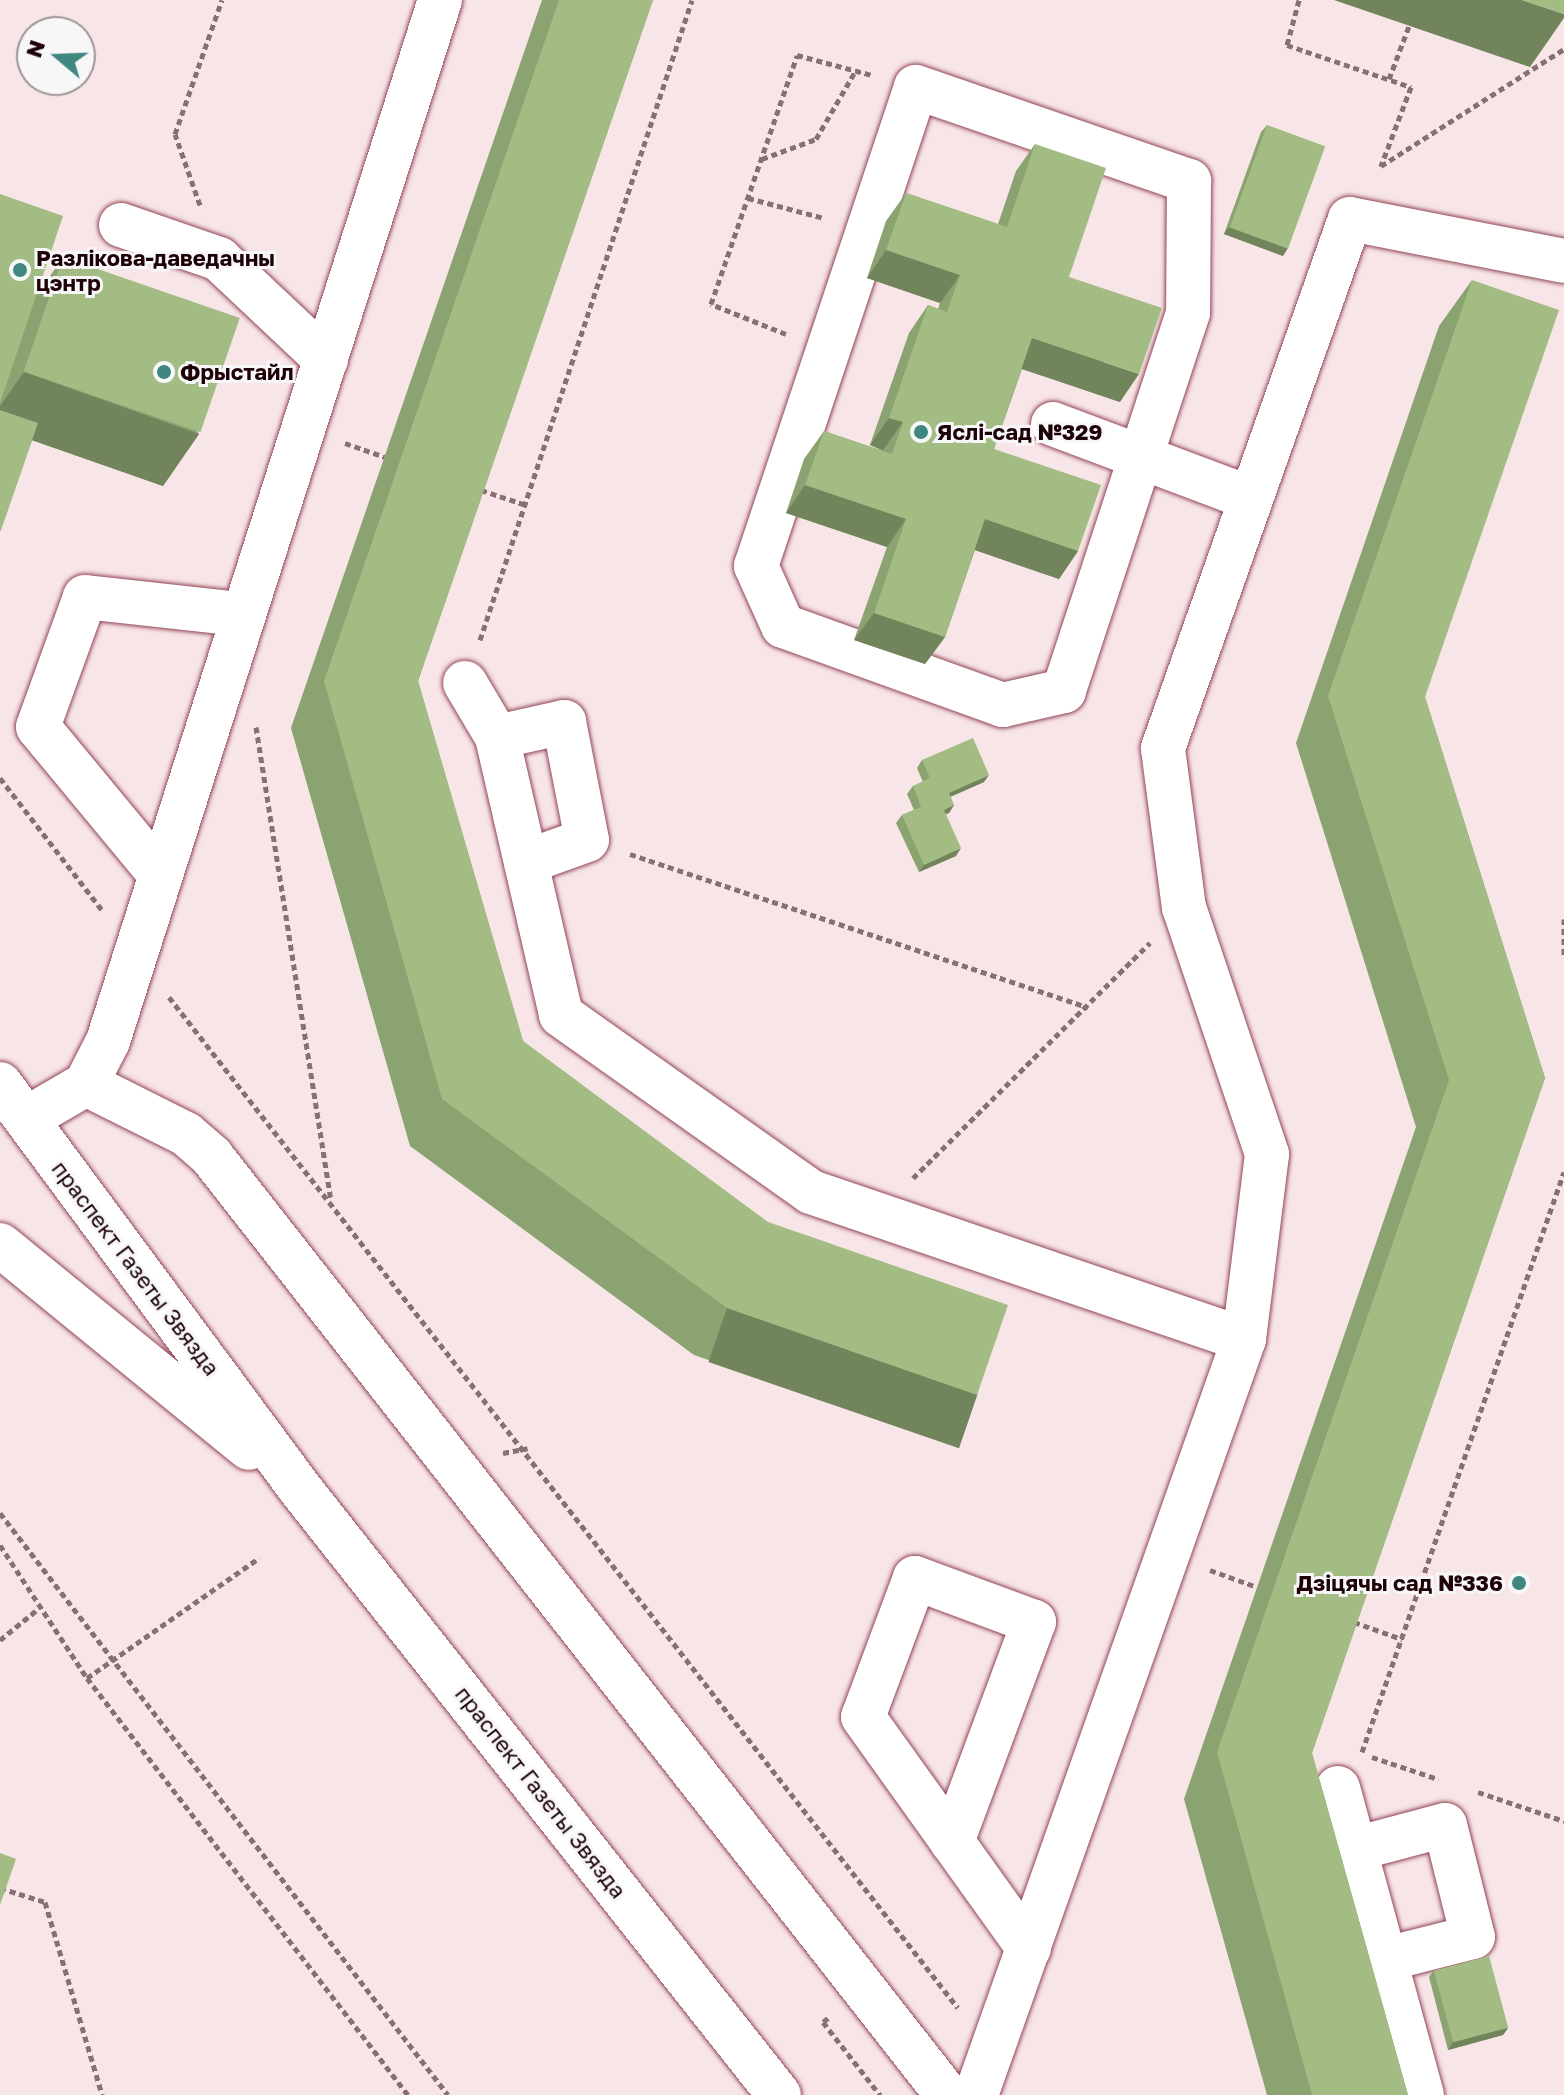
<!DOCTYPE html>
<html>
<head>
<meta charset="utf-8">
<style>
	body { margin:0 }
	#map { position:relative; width:1564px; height:2095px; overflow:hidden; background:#f8e5e7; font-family:"Golos Text",sans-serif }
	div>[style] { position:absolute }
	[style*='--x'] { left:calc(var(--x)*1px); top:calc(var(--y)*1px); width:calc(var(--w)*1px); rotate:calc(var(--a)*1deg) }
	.path>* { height:5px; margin-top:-2.5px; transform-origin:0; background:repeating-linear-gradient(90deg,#876f74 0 6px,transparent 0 10px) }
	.roads { filter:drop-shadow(0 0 2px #924556) drop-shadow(0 0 2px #924556) }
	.minor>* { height:44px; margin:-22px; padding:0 22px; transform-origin:22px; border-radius:22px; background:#fff }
	.major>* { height:44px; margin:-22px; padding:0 22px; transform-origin:22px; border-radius:22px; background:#fff }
	.wall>* { inset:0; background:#8ba271 }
	.shaded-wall>* { inset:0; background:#71845c; transform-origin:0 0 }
	.building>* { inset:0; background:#a2bc83; transform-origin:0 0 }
	.dots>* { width:22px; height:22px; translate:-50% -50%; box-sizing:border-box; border:4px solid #f7f7f7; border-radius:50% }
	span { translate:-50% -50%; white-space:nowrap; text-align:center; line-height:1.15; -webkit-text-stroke:6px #f7f7f7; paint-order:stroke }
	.poi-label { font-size:22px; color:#1d0208; font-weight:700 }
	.left { translate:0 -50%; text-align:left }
	.right { translate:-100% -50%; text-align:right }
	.street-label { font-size:22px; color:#1d0208 }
	.north { position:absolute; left:16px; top:16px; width:80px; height:80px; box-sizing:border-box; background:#f7f7f7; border:2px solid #a09597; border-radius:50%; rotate:289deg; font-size:22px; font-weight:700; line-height:32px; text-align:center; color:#1d0208 }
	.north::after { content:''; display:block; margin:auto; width:28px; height:36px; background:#408781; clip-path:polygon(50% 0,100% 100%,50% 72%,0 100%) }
</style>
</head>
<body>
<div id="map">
	<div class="path">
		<div style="--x:1299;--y:0;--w:47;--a:104.9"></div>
		<div style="--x:1287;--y:45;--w:131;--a:18.7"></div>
		<div style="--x:1411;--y:87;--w:85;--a:110.8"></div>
		<div style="--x:1381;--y:166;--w:217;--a:-32.6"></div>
		<div style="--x:1389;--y:79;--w:57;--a:-69.3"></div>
		<div style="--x:762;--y:159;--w:58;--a:-20.3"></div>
		<div style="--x:816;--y:139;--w:80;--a:-59.9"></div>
		<div style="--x:748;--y:198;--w:79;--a:14.7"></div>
		<div style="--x:200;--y:205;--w:75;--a:-109.4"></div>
		<div style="--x:175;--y:134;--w:142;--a:-70.7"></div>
		<div style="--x:786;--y:334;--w:81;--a:-158.2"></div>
		<div style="--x:711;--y:304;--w:263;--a:-70.9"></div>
		<div style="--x:797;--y:55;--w:78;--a:14.9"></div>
		<div style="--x:345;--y:443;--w:42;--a:19.3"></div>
		<div style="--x:481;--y:490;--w:47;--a:18.4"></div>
		<div style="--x:480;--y:640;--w:674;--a:-71.67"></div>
		<div style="--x:256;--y:727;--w:478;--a:81"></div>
		<div style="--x:0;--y:778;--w:167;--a:52.3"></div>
		<div style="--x:630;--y:854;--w:483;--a:18.5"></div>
		<div style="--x:1564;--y:919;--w:36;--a:90"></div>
		<div style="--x:169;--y:997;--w:1282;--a:52.03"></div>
		<div style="--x:913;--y:1178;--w:334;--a:-44.8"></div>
		<div style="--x:503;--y:1453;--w:25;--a:-11"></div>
		<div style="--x:0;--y:1513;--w:734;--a:52.41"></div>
		<div style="--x:0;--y:1545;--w:159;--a:56.8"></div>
		<div style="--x:87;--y:1678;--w:526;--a:52.41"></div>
		<div style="--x:1210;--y:1570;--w:50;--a:19.9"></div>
		<div style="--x:1354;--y:1622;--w:51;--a:19.5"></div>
		<div style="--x:0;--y:1640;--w:49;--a:-39.2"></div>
		<div style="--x:87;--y:1678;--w:210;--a:-34.9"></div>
		<div style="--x:1362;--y:1752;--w:614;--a:-70.8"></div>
		<div style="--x:1372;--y:1757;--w:70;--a:18.4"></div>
		<div style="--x:1478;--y:1792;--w:91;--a:18.6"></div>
		<div style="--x:0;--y:1888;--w:47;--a:17.3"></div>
		<div style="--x:45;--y:1902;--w:201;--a:73.5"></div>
		<div style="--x:828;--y:2018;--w:6;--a:141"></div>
		<div style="--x:823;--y:2022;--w:93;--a:52"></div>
	</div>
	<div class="roads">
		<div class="minor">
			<div style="--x:916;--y:87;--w:289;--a:19"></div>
			<div style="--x:1189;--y:181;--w:132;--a:90.4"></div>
			<div style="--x:1188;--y:313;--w:398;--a:108.2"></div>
			<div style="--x:1064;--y:691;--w:63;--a:167.1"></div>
			<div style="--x:1003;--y:705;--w:234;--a:-160.2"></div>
			<div style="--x:783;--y:626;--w:66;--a:-114.2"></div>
			<div style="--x:756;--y:566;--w:505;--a:-71.53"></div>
			<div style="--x:121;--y:225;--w:104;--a:19.1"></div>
			<div style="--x:219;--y:259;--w:147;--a:43.3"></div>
			<div style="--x:1053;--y:424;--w:210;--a:20.6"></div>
			<div style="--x:465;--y:683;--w:63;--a:59.3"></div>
			<div style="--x:497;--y:737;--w:285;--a:77"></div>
			<div style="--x:561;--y:1015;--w:306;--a:35.3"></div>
			<div style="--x:811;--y:1192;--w:457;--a:18.8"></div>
			<div style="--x:497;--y:737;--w:69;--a:-12.6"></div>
			<div style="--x:564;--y:722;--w:120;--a:79"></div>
			<div style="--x:587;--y:840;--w:65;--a:160.2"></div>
			<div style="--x:158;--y:872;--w:188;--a:-129.6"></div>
			<div style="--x:38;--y:727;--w:138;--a:-70.1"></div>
			<div style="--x:85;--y:597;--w:155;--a:6.3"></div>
			<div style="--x:86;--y:1084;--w:112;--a:26.6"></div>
			<div style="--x:186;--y:1134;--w:35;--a:41"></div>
			<div style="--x:212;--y:1157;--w:1192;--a:51.92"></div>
			<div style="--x:26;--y:1119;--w:69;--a:-30.3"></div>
			<div style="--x:86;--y:1084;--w:48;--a:-62.9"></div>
			<div style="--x:108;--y:1041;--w:1093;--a:-72.31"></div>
			<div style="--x:1338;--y:1788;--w:318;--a:74.7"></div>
			<div style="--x:952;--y:1842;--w:235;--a:-69.6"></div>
			<div style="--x:1034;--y:1622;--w:127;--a:-159.7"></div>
			<div style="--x:915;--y:1578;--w:148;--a:110.5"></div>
			<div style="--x:863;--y:1717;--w:285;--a:54.4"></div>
			<div style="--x:1355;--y:1849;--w:93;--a:-14.9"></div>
			<div style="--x:1445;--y:1825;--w:115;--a:76"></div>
			<div style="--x:1473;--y:1937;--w:90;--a:165.8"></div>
			<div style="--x:976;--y:2095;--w:802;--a:-70.48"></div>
			<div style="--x:1244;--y:1339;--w:186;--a:-82.9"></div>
			<div style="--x:1267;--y:1154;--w:260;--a:-108.6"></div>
			<div style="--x:1184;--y:908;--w:161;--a:-97.5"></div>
			<div style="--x:1163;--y:748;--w:561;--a:-70.53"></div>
			<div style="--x:1350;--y:219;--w:218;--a:11.1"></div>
		</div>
		<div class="major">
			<div style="--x:0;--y:1084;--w:505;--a:53.45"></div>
			<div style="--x:301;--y:1490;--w:771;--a:51.69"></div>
			<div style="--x:0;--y:1245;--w:321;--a:39.2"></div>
		</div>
	</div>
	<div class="wall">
		<div style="clip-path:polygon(542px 0,653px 0,418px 681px,523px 1041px,945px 1441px,694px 1355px,410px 1146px,291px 728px)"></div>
		<div style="clip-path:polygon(1267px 125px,1283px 256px,1224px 234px,1261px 132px)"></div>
		<div style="clip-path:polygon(1035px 144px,1069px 277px,1120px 402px,1022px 369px,994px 449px,1078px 551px,1059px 579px,975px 550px,945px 637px,925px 664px,854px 640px,887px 547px,786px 513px,804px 459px,824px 431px,883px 451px,870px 445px,909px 333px,928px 305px,938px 309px,940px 303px,867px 278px,886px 221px,906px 193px,998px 224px,1016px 171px)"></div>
		<div style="clip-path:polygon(0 194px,37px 295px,63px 257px,199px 434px,163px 486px,32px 440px,0 532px)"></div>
		<div style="clip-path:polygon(1472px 280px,1425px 697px,1545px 1078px,1312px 1753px,1408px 2095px,1267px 2095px,1184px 1799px,1416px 1127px,1296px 743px,1439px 326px)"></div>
		<div style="clip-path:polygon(922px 760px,984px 782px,950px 797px,954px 805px,949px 813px,946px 814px,956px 856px,919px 872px,896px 823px,902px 815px,914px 810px,907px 794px,913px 786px,923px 782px,917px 768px)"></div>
		<div style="clip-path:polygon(1434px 1970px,1508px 2028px,1503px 2035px,1448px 2050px,1429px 1977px)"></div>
	</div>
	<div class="shaded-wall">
		<div style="clip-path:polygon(1334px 0,1522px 0,1564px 14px,1564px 18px,1530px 67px)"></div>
		<div style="clip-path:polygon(1229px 227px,1288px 248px,1283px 256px,1224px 234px)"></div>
		<div style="clip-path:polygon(886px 250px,960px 275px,940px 303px,867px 278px)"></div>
		<div style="clip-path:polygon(1032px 338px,1139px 374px,1120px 402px,1013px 366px)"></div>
		<div style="clip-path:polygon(24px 372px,199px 434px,163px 486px,0 429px,0 406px)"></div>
		<div style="clip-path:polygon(889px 418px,903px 422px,883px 450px,870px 445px)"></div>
		<div style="clip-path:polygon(805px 485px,906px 519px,887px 547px,786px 513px)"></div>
		<div style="clip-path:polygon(985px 519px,1078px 551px,1059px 579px,966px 547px)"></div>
		<div style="clip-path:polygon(874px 613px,945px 637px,925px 664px,854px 640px)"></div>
		<div style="clip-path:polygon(989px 775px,984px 782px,943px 800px,949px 793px)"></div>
		<div style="clip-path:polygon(954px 805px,949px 813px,938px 817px,944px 810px)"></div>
		<div style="clip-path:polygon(961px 848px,956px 856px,919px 872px,924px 865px)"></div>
		<div style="left:727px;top:1308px;width:265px;height:57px;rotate:19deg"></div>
		<div style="clip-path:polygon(1508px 2028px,1503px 2035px,1448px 2050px,1453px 2042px)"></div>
	</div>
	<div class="building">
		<div style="clip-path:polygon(559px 0,653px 0,418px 681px,523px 1041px,768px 1222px,1008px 1305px,977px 1395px,727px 1308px,442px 1099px,324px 681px)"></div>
		<div style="clip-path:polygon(1522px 0,1564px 0,1564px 14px)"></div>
		<div style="left:1267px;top:125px;width:62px;height:109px;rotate:20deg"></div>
		<div style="clip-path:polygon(1035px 144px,1106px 168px,1069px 277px,1162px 308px,1139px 374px,1032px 338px,994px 449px,1101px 485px,1078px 551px,985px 519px,945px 637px,874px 613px,906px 519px,805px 485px,824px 431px,892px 454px,903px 422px,889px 418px,928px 305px,947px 312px,960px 275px,886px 250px,906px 193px,1007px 227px)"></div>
		<div style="clip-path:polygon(0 194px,63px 216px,0 403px)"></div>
		<div style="left:63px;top:257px;width:187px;height:121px;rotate:19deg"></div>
		<div style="clip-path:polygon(1472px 280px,1559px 310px,1425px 697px,1545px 1078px,1312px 1753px,1408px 2095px,1312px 2095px,1217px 1752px,1449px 1080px,1328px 696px)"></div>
		<div style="clip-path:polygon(0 410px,38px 423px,1px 530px,0 529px)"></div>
		<div style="clip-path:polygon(973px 738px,989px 775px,949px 793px,954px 805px,944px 810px,961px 848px,924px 865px,902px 815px,921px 807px,913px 786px,930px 778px,922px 760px)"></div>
		<div style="clip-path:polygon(0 1853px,16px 1859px,0 1905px)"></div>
		<div style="left:1489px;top:1956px;width:74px;height:57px;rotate:75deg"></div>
	</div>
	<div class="dots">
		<div style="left:20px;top:270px;background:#408781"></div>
		<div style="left:164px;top:372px;background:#408781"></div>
		<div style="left:921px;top:432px;background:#408781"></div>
		<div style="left:1519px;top:1583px;background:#408781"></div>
	</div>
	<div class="poi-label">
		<span class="left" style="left:36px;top:270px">Разлікова-даведачны<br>цэнтр</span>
		<span class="left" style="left:180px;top:372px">Фрыстайл</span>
		<span class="left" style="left:937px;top:432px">Яслі-сад №329</span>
		<span class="right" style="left:1503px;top:1583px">Дзіцячы сад №336</span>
	</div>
	<div class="street-label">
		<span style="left:136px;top:1268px;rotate:53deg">праспект Газеты Звязда</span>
		<span style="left:541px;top:1792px;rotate:52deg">праспект Газеты Звязда</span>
	</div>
	<div class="north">N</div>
</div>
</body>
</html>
